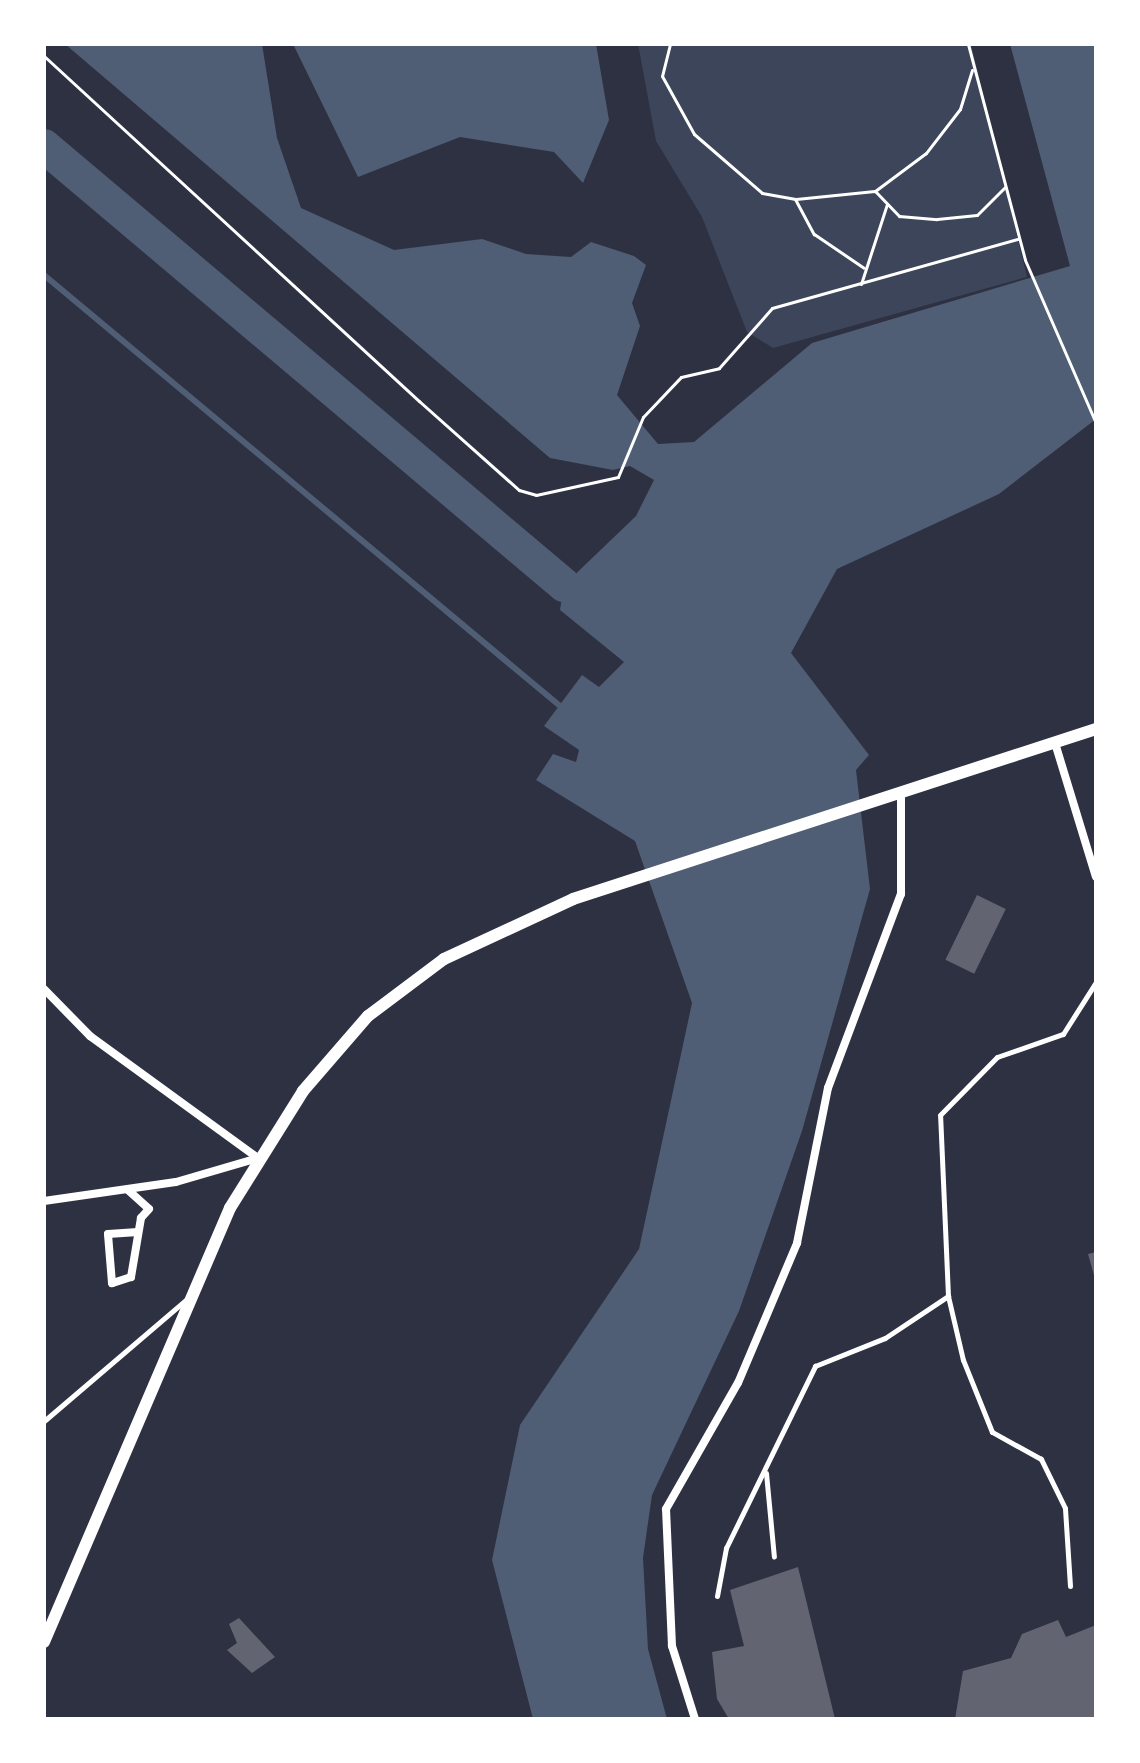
<!DOCTYPE html>
<html>
<head>
<meta charset="utf-8">
<style>
	body { margin:0 }
	#map { position:relative; width:1140px; height:1763px; overflow:hidden; background:#2d3142; font-family:"Public Sans",sans-serif }
	div>[style] { position:absolute }
	[style*='--x'] { left:calc(var(--x)*1px); top:calc(var(--y)*1px); width:calc(var(--w)*1px); rotate:calc(var(--a)*1deg) }
	.green>* { inset:0; background:#3c4559 }
	.water>* { inset:0; background:#4f5d75 }
	.stream>* { height:6px; margin:-3px; padding:0 3px; transform-origin:3px; border-radius:3px; background:#4f5d75 }
	.river>* { height:34px; margin:-17px; padding:0 17px; transform-origin:17px; border-radius:17px; background:#4f5d75 }
	.building>* { inset:0; background:#626471; transform-origin:0 0 }
	.path>* { height:3px; margin:-1.5px; padding:0 1.5px; transform-origin:1.5px; border-radius:1.5px; background:#fff }
	.service>* { height:5px; margin:-2.5px; padding:0 2.5px; transform-origin:2.5px; border-radius:2.5px; background:#fff }
	.minor>* { height:8px; margin:-4px; padding:0 4px; transform-origin:4px; border-radius:4px; background:#fff }
	.tertiary>* { height:12px; margin:-6px; padding:0 6px; transform-origin:6px; border-radius:6px; background:#fff }
	span { translate:-50% -50%; white-space:nowrap; text-align:center; line-height:1.15; -webkit-text-stroke:6px #fff; paint-order:stroke }
	.frame { position:absolute; inset:0; border:46px solid #fff; pointer-events:none }
</style>
</head>
<body>
<div id="map">
	<div class="green">
		<div style="clip-path:polygon(638px 44px,971px 44px,1027px 277px,773px 348px,747px 332px,702px 217px,656px 141px)"></div>
	</div>
	<div class="water">
		<div style="clip-path:polygon(65px 44px,262px 44px,277px 138px,301px 208px,394px 250px,482px 239px,526px 254px,571px 257px,591px 242px,634px 256px,646px 265px,632px 303px,640px 326px,617px 395px,658px 444px,694px 442px,812px 343px,1070px 266px,1010px 44px,1096px 44px,1096px 419px,999px 494px,837px 569px,791px 653px,869px 755px,856px 770px,870px 889px,802px 1131px,739px 1311px,652px 1495px,643px 1558px,648px 1649px,667px 1719px,533px 1719px,492px 1560px,520px 1425px,639px 1249px,692px 1003px,635px 841px,536px 780px,553px 754px,576px 762px,579px 750px,544px 726px,582px 675px,599px 687px,624px 662px,560px 610px,564px 585px,636px 516px,654px 480px,630px 466px,613px 470px,550px 458px)"></div>
		<div style="clip-path:polygon(293px 44px,596px 44px,609px 120px,583px 183px,554px 152px,460px 137px,358px 177px)"></div>
	</div>
	<div class="stream">
		<div style="--x:44;--y:275;--w:672;--a:39.87"></div>
	</div>
	<div class="river">
		<div style="--x:44;--y:146;--w:681;--a:40.17"></div>
	</div>
	<div class="building">
		<div style="left:977px;top:895px;width:32px;height:72px;rotate:26deg"></div>
		<div style="clip-path:polygon(1096px 1252px,1096px 1279px,1095px 1279px,1088px 1254px)"></div>
		<div style="clip-path:polygon(798px 1567px,835px 1719px,729px 1719px,717px 1699px,712px 1652px,744px 1646px,730px 1590px)"></div>
		<div style="clip-path:polygon(239px 1618px,275px 1657px,252px 1673px,227px 1650px,237px 1643px,229px 1624px)"></div>
		<div style="clip-path:polygon(1058px 1620px,1066px 1637px,1096px 1625px,1096px 1719px,955px 1719px,963px 1671px,1011px 1658px,1022px 1634px)"></div>
	</div>
	<div class="path">
		<div style="--x:670;--y:44;--w:33;--a:104"></div>
		<div style="--x:662;--y:76;--w:66;--a:61.1"></div>
		<div style="--x:694;--y:134;--w:90;--a:40.9"></div>
		<div style="--x:762;--y:193;--w:34;--a:10"></div>
		<div style="--x:795;--y:199;--w:40;--a:62"></div>
		<div style="--x:814;--y:234;--w:60;--a:34.2"></div>
		<div style="--x:968;--y:44;--w:223;--a:75.2"></div>
		<div style="--x:1025;--y:260;--w:178;--a:66.5"></div>
		<div style="--x:44;--y:56;--w:510;--a:42.61"></div>
		<div style="--x:419;--y:401;--w:134;--a:41.7"></div>
		<div style="--x:519;--y:490;--w:18;--a:16"></div>
		<div style="--x:536;--y:495;--w:84;--a:-12.4"></div>
		<div style="--x:618;--y:477;--w:65;--a:-67.4"></div>
		<div style="--x:643;--y:417;--w:55;--a:-46.5"></div>
		<div style="--x:681;--y:377;--w:39;--a:-13"></div>
		<div style="--x:719;--y:368;--w:80;--a:-48.5"></div>
		<div style="--x:772;--y:308;--w:255;--a:-15.7"></div>
		<div style="--x:972;--y:70;--w:41;--a:107.1"></div>
		<div style="--x:960;--y:109;--w:56;--a:127.7"></div>
		<div style="--x:926;--y:153;--w:64;--a:143.3"></div>
		<div style="--x:875;--y:191;--w:35;--a:46"></div>
		<div style="--x:899;--y:216;--w:38;--a:5"></div>
		<div style="--x:937;--y:219;--w:40;--a:-5.7"></div>
		<div style="--x:977;--y:215;--w:40;--a:-45"></div>
		<div style="--x:796;--y:199;--w:79;--a:-5.8"></div>
		<div style="--x:861;--y:284;--w:84;--a:-72"></div>
	</div>
	<div class="service">
		<div style="--x:44;--y:1421;--w:188;--a:-40.5"></div>
		<div style="--x:766;--y:1473;--w:84;--a:84.6"></div>
		<div style="--x:1070;--y:1586;--w:78;--a:-93.7"></div>
		<div style="--x:1065;--y:1508;--w:55;--a:-116.1"></div>
		<div style="--x:1041;--y:1459;--w:56;--a:-151.1"></div>
		<div style="--x:992;--y:1432;--w:78;--a:-111.9"></div>
		<div style="--x:963;--y:1360;--w:66;--a:-103.2"></div>
		<div style="--x:948;--y:1296;--w:181;--a:-92.5"></div>
		<div style="--x:940;--y:1115;--w:81;--a:-45.5"></div>
		<div style="--x:997;--y:1057;--w:70;--a:-19.2"></div>
		<div style="--x:1063;--y:1034;--w:62;--a:-57.6"></div>
		<div style="--x:717;--y:1596;--w:49;--a:-79.4"></div>
		<div style="--x:726;--y:1548;--w:203;--a:-63.9"></div>
		<div style="--x:815;--y:1366;--w:75;--a:-21.8"></div>
		<div style="--x:885;--y:1338;--w:76;--a:-33.7"></div>
	</div>
	<div class="minor">
		<div style="--x:1055;--y:743;--w:140;--a:73"></div>
		<div style="--x:44;--y:989;--w:66;--a:45.6"></div>
		<div style="--x:90;--y:1036;--w:208;--a:36"></div>
		<div style="--x:128;--y:1190;--w:28;--a:42"></div>
		<div style="--x:149;--y:1209;--w:12;--a:132"></div>
		<div style="--x:141;--y:1218;--w:60;--a:99.6"></div>
		<div style="--x:131;--y:1277;--w:20;--a:162"></div>
		<div style="--x:112;--y:1283;--w:49;--a:-94.7"></div>
		<div style="--x:108;--y:1234;--w:30;--a:-4"></div>
		<div style="--x:44;--y:1201;--w:133;--a:-8.2"></div>
		<div style="--x:176;--y:1182;--w:85;--a:-16.3"></div>
		<div style="--x:695;--y:1719;--w:77;--a:-107.5"></div>
		<div style="--x:672;--y:1646;--w:137;--a:-92.5"></div>
		<div style="--x:666;--y:1509;--w:145;--a:-60.3"></div>
		<div style="--x:738;--y:1383;--w:152;--a:-67.1"></div>
		<div style="--x:797;--y:1243;--w:158;--a:-78.7"></div>
		<div style="--x:828;--y:1088;--w:207;--a:-69.4"></div>
		<div style="--x:901;--y:894;--w:102;--a:-90"></div>
	</div>
	<div class="tertiary">
		<div style="--x:44;--y:1642;--w:472;--a:-66.8"></div>
		<div style="--x:230;--y:1208;--w:138;--a:-58"></div>
		<div style="--x:303;--y:1091;--w:99;--a:-49.1"></div>
		<div style="--x:368;--y:1016;--w:95;--a:-36.9"></div>
		<div style="--x:444;--y:959;--w:142;--a:-24.9"></div>
		<div style="--x:573;--y:899;--w:550;--a:-18.01"></div>
	</div>
	<div class="frame"></div>
</div>
</body>
</html>
